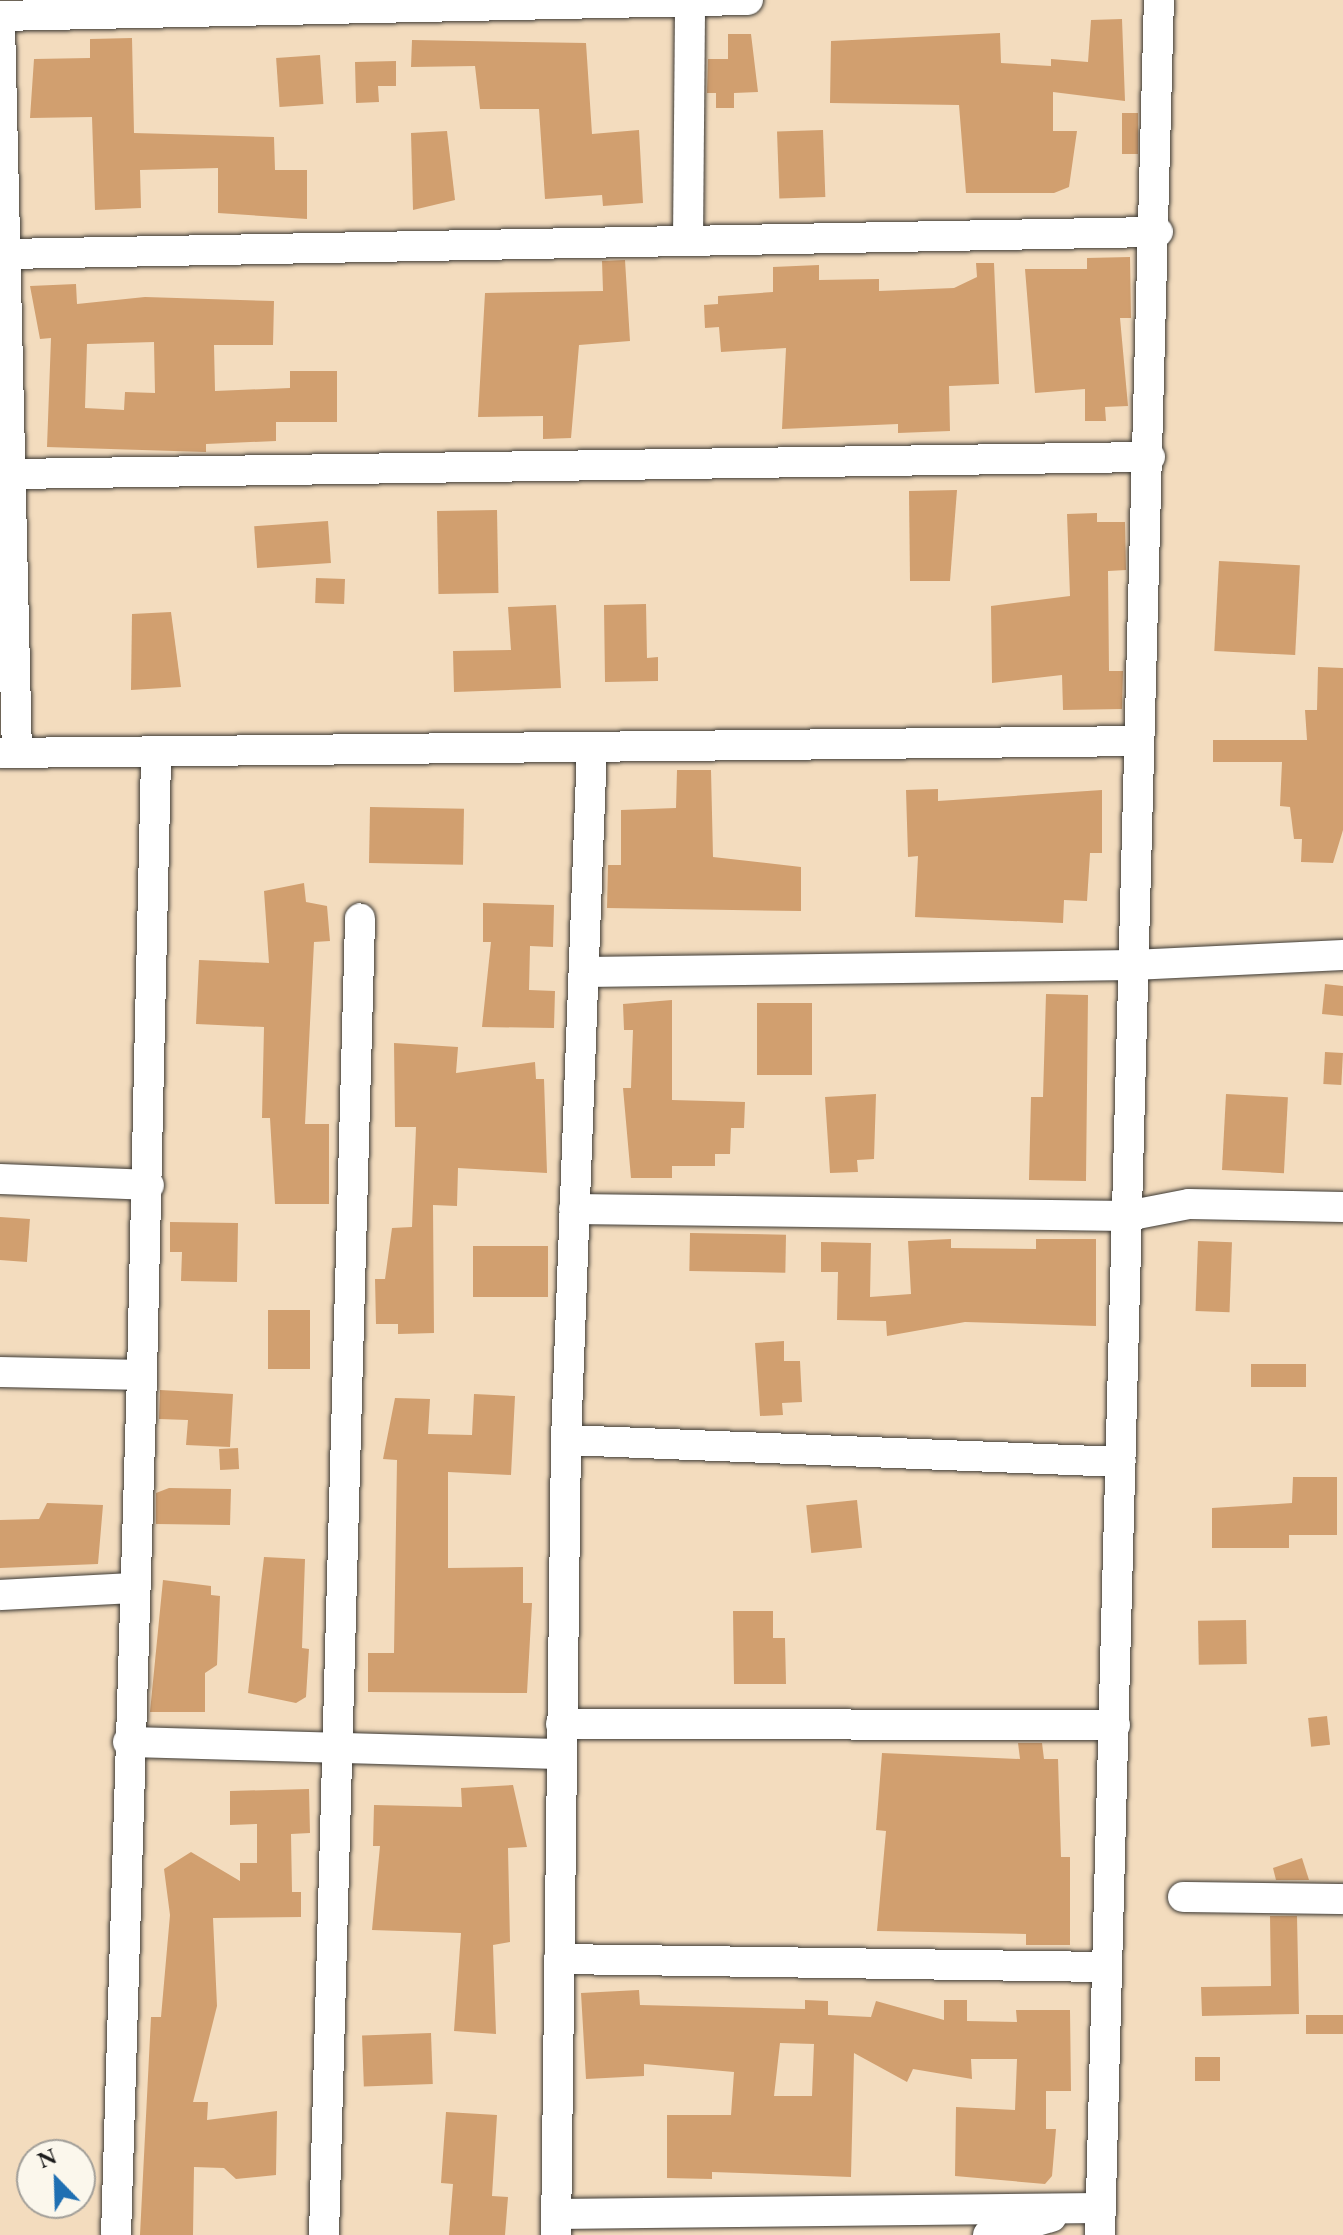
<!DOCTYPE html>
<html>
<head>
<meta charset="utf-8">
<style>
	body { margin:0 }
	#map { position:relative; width:1343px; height:2235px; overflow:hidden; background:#f3dcbe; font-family:"EB Garamond",serif }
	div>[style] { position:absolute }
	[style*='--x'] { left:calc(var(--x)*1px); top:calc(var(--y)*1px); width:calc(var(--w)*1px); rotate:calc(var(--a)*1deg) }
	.building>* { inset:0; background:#d19f6f; transform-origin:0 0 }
	.roads { filter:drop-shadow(0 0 2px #3c3934) drop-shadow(0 0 2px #3c3934) }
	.minor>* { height:30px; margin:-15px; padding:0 15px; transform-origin:15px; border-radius:15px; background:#fff }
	span { translate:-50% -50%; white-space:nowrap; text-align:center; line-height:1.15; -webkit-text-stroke:6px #fbf7ec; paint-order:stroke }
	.north { position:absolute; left:16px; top:2139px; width:80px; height:80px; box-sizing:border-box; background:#fbf7ec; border:2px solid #a29f99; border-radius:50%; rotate:337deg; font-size:22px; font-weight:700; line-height:32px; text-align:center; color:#1c1c1c }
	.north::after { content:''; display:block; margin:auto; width:28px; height:36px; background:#1f6fb2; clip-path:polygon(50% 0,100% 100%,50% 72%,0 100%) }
</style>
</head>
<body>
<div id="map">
	<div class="building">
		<div style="clip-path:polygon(1122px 19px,1125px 101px,1053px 92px,1053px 131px,1077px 131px,1069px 187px,1054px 193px,966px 193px,959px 105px,830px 103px,831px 41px,1000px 33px,1001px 63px,1051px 66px,1051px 59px,1088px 62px,1091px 20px)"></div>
		<div style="clip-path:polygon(728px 34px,751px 34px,758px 92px,734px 93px,734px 108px,716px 108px,716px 93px,707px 93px,708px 59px,728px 59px)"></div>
		<div style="clip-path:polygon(132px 38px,134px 133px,274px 137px,275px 170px,307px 170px,307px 219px,218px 213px,218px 168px,140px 170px,141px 208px,95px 210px,92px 117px,30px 118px,34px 59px,90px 58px,90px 39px)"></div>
		<div style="clip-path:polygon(412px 40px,586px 43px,592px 134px,639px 130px,643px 203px,603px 206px,602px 195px,545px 199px,539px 109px,480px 109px,475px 66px,411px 67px)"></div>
		<div style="left:320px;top:55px;width:49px;height:44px;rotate:86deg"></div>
		<div style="clip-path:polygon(396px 61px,396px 86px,378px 86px,379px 102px,356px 103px,355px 62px)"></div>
		<div style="left:1122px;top:113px;width:16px;height:41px"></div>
		<div style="left:823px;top:130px;width:67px;height:46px;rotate:88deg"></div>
		<div style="clip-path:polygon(447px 131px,455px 200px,413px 210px,411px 133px)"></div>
		<div style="clip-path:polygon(1130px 257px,1131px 318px,1120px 318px,1128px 406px,1105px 407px,1106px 421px,1085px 421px,1085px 389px,1035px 393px,1025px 269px,1087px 269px,1087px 258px)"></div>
		<div style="clip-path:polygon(625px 260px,630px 341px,579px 345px,571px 438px,543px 439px,543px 416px,478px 417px,485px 293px,603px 291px,602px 261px)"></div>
		<div style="clip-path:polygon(976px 263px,994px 263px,999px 384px,949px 386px,950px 431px,898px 433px,898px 424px,782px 429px,786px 348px,721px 352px,719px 327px,705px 328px,704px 305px,718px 304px,718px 296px,773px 292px,773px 267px,819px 265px,819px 280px,879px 279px,879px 291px,954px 288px,977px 277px)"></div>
		<div style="clip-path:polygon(evenodd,76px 284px,77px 304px,145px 297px,274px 301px,273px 345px,214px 345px,215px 391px,290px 388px,290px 371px,337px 371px,337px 422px,276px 422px,276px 441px,206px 444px,206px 452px,47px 447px,51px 338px,40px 339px,30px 286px,76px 284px,154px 342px,155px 393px,125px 392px,124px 410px,85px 408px,87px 344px,154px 342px)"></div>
		<div style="clip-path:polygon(957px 490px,950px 581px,910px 581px,909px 491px)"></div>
		<div style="left:497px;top:510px;width:83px;height:60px;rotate:89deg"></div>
		<div style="clip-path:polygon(1097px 513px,1097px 522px,1125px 522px,1126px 570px,1108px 571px,1109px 671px,1123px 671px,1122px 709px,1063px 710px,1062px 675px,992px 683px,991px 606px,1070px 596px,1067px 514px)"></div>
		<div style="left:328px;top:521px;width:42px;height:74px;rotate:86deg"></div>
		<div style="left:1219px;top:561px;width:81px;height:90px;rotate:3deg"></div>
		<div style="left:316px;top:578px;width:29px;height:25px;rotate:2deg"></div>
		<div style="clip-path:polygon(646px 604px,647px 658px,658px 657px,658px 681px,605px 682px,604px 605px)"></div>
		<div style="clip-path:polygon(556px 605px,561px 688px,454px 692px,453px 651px,511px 650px,508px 607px)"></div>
		<div style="clip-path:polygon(171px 612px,181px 687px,131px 690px,132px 614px)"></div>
		<div style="clip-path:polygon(1318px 667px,1343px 668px,1343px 830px,1333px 863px,1301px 862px,1302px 839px,1294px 839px,1290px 807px,1280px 806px,1282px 762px,1213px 762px,1213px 740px,1307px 740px,1305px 710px,1317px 710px)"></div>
		<div style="clip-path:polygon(677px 770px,711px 770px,713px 857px,801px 867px,801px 911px,607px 908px,608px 865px,621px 865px,621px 810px,676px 808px)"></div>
		<div style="clip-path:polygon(938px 789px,938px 801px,1102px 790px,1102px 853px,1090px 853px,1087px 901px,1064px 900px,1063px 923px,915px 917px,918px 856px,908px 857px,906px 790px)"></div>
		<div style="left:370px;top:807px;width:94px;height:56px;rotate:1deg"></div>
		<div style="clip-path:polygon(304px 883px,306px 902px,327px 906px,330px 941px,314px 942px,305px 1124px,329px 1124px,329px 1204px,275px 1204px,270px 1118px,262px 1118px,264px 1027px,196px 1024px,199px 960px,269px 963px,264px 891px)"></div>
		<div style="clip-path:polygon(483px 903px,554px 905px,553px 947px,530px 946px,529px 990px,555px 991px,554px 1028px,482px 1027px,491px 942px,483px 942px)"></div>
		<div style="clip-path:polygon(1325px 984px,1343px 986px,1343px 1016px,1322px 1014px)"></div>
		<div style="clip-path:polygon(1046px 994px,1088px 995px,1086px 1181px,1029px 1180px,1031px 1097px,1043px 1097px)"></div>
		<div style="clip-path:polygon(672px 1000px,672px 1100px,745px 1102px,744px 1128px,731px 1128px,730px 1154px,715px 1154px,715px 1166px,672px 1166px,672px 1178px,631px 1178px,623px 1088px,631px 1088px,633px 1030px,624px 1030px,623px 1004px)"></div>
		<div style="left:757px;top:1003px;width:55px;height:72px"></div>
		<div style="clip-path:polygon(394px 1043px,458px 1047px,456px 1073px,535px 1062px,536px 1079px,544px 1079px,547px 1173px,458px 1168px,457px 1206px,433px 1205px,434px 1333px,398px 1334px,398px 1324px,376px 1324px,375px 1279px,385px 1279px,392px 1228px,412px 1227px,416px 1127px,395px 1127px)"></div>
		<div style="left:1325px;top:1052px;width:18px;height:32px;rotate:3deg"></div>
		<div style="clip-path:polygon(876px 1094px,874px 1159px,857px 1160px,858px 1172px,830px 1173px,825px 1097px)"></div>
		<div style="left:1226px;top:1094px;width:62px;height:76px;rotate:3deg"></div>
		<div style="left:0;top:1217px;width:30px;height:43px;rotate:4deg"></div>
		<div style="clip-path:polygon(170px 1222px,238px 1223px,237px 1282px,181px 1281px,182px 1252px,170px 1252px)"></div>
		<div style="left:690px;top:1233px;width:96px;height:38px;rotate:1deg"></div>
		<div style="clip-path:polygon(951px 1239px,951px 1248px,1036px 1249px,1036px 1239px,1096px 1239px,1096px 1326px,965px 1322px,887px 1336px,886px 1321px,837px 1320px,838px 1272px,821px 1272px,821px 1242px,871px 1243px,870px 1297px,911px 1294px,908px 1241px)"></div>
		<div style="left:1198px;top:1241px;width:34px;height:70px;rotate:2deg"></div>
		<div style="left:548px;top:1246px;width:51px;height:75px;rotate:90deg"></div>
		<div style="left:268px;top:1310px;width:42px;height:59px"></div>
		<div style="clip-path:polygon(784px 1341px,784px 1361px,800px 1361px,802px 1402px,782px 1403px,783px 1415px,760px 1416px,755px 1343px)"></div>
		<div style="left:1251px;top:1364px;width:55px;height:23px"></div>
		<div style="clip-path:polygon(160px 1390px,233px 1394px,230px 1447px,186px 1445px,188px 1420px,159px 1419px)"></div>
		<div style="clip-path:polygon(474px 1394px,515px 1396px,511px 1475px,448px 1472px,448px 1568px,523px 1567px,523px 1603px,532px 1603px,527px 1693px,368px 1692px,368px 1653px,394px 1653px,397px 1460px,383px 1459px,395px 1398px,430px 1399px,428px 1434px,472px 1435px)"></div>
		<div style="left:238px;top:1448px;width:21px;height:19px;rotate:87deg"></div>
		<div style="clip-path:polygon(1293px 1477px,1337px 1477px,1337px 1535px,1289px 1535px,1289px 1548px,1212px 1548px,1212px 1508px,1292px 1503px)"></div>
		<div style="clip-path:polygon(169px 1488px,231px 1489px,230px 1525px,156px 1524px,156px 1493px)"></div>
		<div style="left:857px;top:1500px;width:48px;height:51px;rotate:84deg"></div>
		<div style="clip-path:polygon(47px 1503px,103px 1505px,98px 1564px,0 1568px,0 1520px,39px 1519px)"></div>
		<div style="clip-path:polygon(264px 1557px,305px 1559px,302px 1648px,309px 1649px,306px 1697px,296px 1703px,248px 1693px)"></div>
		<div style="clip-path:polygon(163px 1580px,211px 1586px,211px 1595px,220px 1596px,217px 1665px,205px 1673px,205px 1712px,150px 1712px)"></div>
		<div style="clip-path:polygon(733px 1611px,773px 1611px,773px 1638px,785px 1638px,786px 1684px,734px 1684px)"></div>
		<div style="left:1246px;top:1620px;width:44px;height:48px;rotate:89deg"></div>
		<div style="left:1327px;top:1716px;width:29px;height:19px;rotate:84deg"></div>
		<div style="clip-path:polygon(1018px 1743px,1042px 1743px,1044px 1759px,1058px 1759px,1061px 1857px,1070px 1857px,1070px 1945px,1026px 1945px,1026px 1934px,877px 1931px,886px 1831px,876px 1830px,882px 1753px,1020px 1759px)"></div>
		<div style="clip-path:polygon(513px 1785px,527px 1847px,508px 1848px,510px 1942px,493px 1945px,496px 2034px,454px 2031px,461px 1933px,372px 1930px,380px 1846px,373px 1846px,374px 1805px,462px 1807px,461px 1788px)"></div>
		<div style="clip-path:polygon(309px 1789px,310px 1833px,291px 1834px,292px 1892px,301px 1892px,301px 1917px,213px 1918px,217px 2006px,193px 2102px,208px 2102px,207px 2120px,277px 2111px,276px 2175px,236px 2179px,224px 2168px,194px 2167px,193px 2235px,140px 2235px,151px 2017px,161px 2017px,170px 1915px,164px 1869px,191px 1852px,240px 1881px,240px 1863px,257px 1863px,257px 1824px,230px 1825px,230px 1791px)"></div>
		<div style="clip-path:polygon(1302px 1858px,1309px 1880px,1276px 1880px,1273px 1868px)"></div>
		<div style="clip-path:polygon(1270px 1916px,1297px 1916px,1299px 2014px,1202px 2016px,1201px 1987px,1271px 1986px)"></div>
		<div style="clip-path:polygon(evenodd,639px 1990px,640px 2005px,805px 2009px,805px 2000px,828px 2001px,828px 2015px,871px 2017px,876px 2001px,944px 2020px,944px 2000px,967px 2000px,967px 2021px,1017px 2022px,1016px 2010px,1070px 2010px,1071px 2091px,1046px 2091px,1046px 2129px,1056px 2129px,1052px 2176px,1045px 2184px,955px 2176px,956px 2107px,1015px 2110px,1017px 2059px,971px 2059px,972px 2079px,913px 2069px,907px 2082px,854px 2053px,851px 2177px,712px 2172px,712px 2179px,667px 2178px,667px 2115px,731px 2115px,734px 2072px,644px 2064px,644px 2076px,586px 2079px,581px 1993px,639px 1990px,780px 2043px,814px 2044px,812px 2096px,774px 2096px,780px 2043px)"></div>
		<div style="left:1343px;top:2015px;width:19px;height:37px;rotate:90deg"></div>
		<div style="left:431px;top:2033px;width:51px;height:69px;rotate:88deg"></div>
		<div style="left:1195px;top:2057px;width:25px;height:24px"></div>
		<div style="clip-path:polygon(446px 2112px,497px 2115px,492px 2196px,508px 2197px,505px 2235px,449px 2235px,453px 2184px,441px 2183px)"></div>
	</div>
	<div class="roads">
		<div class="minor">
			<div style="--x:0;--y:16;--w:748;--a:-1.23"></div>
			<div style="--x:0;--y:23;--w:730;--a:88.67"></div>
			<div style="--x:688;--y:240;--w:240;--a:-89.5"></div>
			<div style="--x:7;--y:254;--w:1151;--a:-1.1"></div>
			<div style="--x:13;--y:474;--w:1137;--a:-0.86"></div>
			<div style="--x:0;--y:753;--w:1139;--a:-0.6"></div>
			<div style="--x:584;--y:972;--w:549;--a:-0.73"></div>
			<div style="--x:1133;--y:965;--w:210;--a:-2.7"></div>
			<div style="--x:0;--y:1179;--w:149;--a:2.3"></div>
			<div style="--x:574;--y:1209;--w:553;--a:0.73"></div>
			<div style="--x:1127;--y:1216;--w:63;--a:-11"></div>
			<div style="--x:1189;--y:1204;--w:154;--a:1.1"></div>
			<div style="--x:0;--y:1372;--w:142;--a:1.2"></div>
			<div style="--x:142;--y:1375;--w:860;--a:91.73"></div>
			<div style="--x:142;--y:1375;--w:619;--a:-88.7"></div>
			<div style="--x:566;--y:1440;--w:555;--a:2.27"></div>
			<div style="--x:0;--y:1595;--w:132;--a:-3"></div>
			<div style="--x:561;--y:1724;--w:554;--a:0.1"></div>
			<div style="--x:128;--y:1742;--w:433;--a:1.6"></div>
			<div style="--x:1183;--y:1897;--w:160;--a:0.7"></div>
			<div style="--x:559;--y:1959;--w:548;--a:0.84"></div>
			<div style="--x:556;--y:2214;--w:544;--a:-0.63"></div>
			<div style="--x:324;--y:2235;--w:1317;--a:-88.43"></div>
			<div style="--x:556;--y:2235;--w:795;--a:-89.28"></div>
			<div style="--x:566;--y:1440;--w:692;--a:-87.85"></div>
			<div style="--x:988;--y:2235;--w:66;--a:-15.9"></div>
			<div style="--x:1100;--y:2235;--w:2236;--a:-88.49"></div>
		</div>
	</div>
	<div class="north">N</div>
</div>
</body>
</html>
